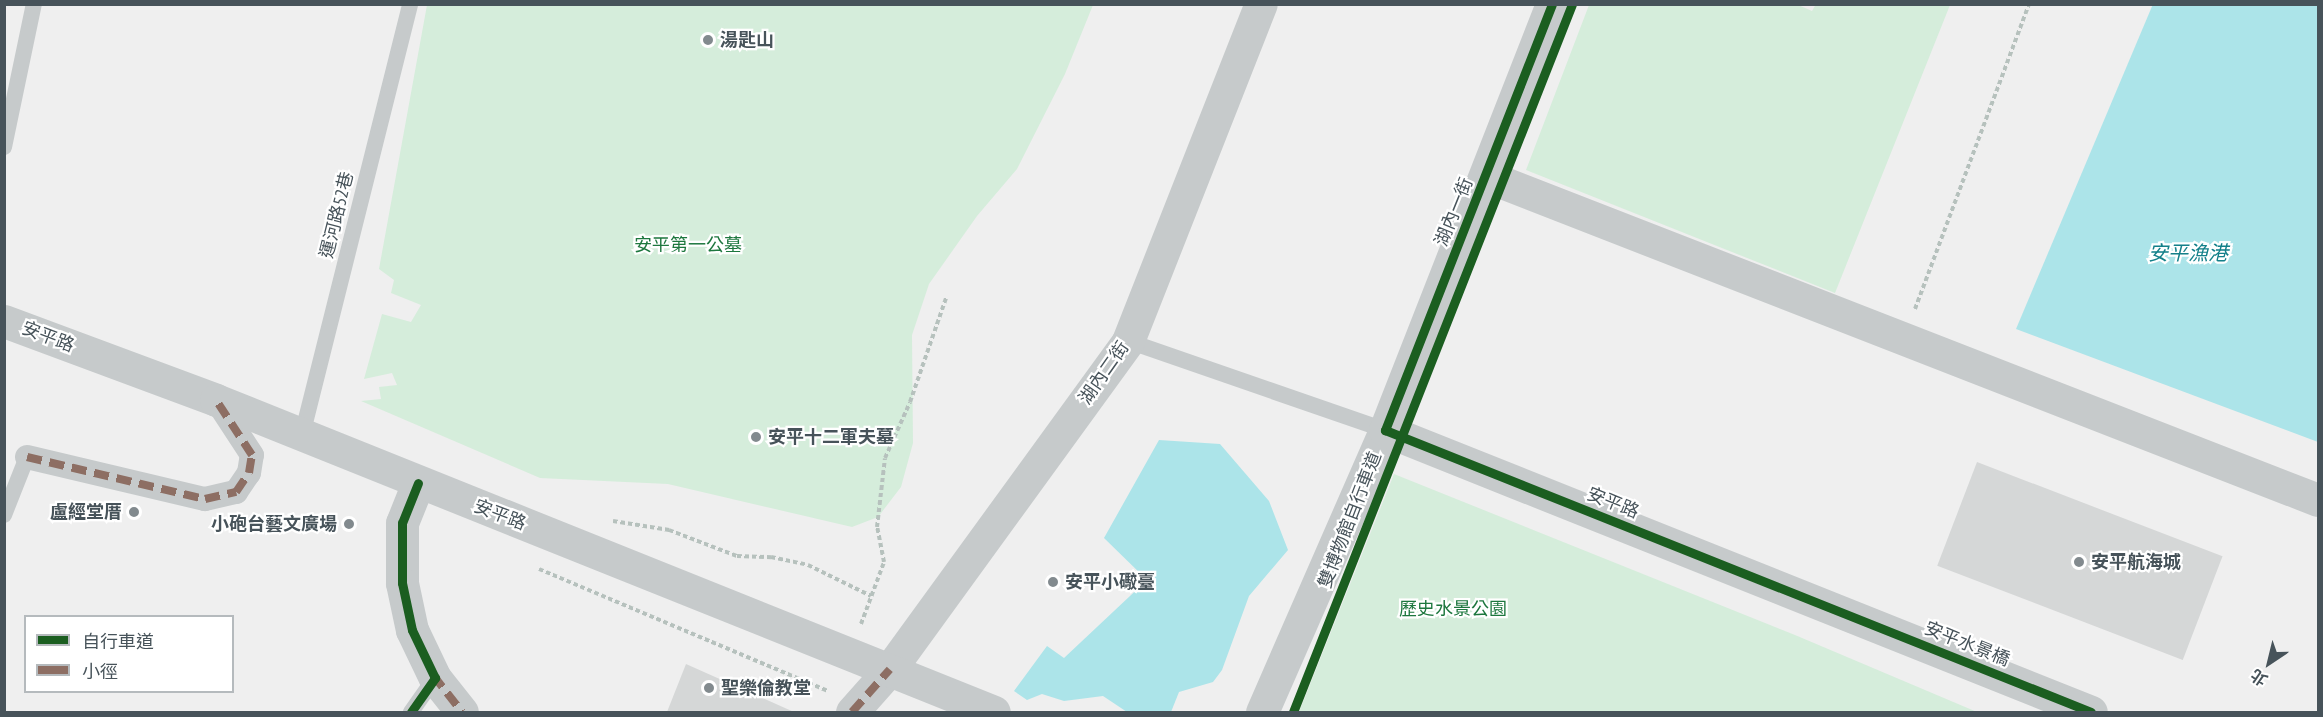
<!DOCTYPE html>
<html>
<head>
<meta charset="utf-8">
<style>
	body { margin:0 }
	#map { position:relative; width:2323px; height:717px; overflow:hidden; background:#efefef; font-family:"PT Sans Narrow","Noto Sans TC",sans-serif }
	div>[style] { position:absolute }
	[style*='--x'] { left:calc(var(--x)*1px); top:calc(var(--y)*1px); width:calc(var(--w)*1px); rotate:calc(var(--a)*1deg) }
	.green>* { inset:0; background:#d5eddb }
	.water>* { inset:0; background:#ace4e9 }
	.building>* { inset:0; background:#d5d7d7; transform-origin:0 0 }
	.path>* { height:4px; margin-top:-2px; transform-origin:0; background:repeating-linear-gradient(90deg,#b6c1bd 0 4.5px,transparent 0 7.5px) }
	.service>* { height:16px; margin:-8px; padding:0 8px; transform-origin:8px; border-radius:8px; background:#c6cacb }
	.pedestrian>* { height:24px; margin:-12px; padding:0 12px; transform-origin:12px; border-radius:12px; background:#c6cacb }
	.minor>* { height:33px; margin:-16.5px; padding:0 16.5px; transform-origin:16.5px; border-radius:16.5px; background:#c6cacb }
	.tertiary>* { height:33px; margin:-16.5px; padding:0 16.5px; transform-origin:16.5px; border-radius:16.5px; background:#c6cacb }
	.quiet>* { height:8px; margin-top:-4px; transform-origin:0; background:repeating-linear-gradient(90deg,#8d6e63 0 15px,transparent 0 23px) }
	.cycleway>* { height:9px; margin:-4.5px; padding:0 4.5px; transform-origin:4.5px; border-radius:4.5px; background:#1b5e20 }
	.dots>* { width:16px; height:16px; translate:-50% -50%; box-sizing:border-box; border:3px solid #fff; border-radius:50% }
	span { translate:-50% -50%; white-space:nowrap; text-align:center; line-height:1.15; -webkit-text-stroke:4.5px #fff; paint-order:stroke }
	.poi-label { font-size:18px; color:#47535a; font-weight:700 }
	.left { translate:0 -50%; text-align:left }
	.right { translate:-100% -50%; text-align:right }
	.street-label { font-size:18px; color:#47535a }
	.park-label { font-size:18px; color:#1d773e }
	.water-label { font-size:20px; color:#14808a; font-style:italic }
	.frame { position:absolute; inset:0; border:6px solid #47535a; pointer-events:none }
	.legend { position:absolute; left:24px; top:615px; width:210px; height:78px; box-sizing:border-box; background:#fff; border:2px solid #b5babd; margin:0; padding:8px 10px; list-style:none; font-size:18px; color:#47535a }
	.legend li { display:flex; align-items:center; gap:12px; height:30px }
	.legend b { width:30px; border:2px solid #b5babd }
	.north { position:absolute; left:2239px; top:633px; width:60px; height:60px; -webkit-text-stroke:4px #fff; paint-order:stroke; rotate:215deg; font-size:16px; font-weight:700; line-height:24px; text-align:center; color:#47535a }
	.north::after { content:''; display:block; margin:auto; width:21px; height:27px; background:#47535a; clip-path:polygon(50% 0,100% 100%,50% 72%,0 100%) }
</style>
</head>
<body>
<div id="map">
	<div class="green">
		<div style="clip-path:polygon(1796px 4px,1812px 11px,1816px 4px,1950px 5px,1835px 293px,1526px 170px,1589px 5px)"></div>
		<div style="clip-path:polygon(427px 5px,1093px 5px,1065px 74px,1017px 169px,977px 216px,929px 284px,912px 335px,913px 443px,901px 487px,878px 517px,852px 527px,668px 484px,540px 478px,361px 401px,381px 399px,379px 387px,397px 385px,392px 373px,364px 379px,382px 314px,411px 322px,421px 305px,391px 293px,394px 280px,379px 269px)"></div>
		<div style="clip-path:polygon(1394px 474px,1795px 635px,1977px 712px,1299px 712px)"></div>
	</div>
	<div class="water">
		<div style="clip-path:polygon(2153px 4px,2318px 5px,2318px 442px,2016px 329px)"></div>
		<div style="clip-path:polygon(1159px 440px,1220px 444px,1269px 501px,1288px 550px,1249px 596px,1222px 670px,1213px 682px,1179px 692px,1171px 712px,1127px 712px,1103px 696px,1064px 701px,1042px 694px,1027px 700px,1014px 691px,1047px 646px,1064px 658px,1147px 580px,1104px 538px)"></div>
	</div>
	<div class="building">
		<div style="left:1977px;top:462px;width:263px;height:111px;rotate:21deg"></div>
		<div style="clip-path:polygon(686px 664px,794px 712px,667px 712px)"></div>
	</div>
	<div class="path">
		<div style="--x:1915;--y:309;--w:326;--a:-69.5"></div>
		<div style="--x:613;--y:521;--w:57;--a:9.1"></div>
		<div style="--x:669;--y:530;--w:73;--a:20.9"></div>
		<div style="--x:737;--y:556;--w:34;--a:2"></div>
		<div style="--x:771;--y:557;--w:38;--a:12"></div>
		<div style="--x:808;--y:565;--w:70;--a:26.2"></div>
		<div style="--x:539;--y:569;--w:314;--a:22.9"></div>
		<div style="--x:861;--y:624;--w:66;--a:-69.6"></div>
		<div style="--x:884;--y:562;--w:36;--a:-101"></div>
		<div style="--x:877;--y:527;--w:69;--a:-83.4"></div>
		<div style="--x:885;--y:458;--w:61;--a:-65.9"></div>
		<div style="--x:910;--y:402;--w:110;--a:-70.9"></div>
	</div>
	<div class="service">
		<div style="--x:4;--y:147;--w:146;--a:-78.2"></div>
		<div style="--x:1128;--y:341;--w:272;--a:19.1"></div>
		<div style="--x:302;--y:435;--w:444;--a:-75.9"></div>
		<div style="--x:4;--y:515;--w:62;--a:-68.4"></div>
		<div style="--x:411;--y:712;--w:42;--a:-54.8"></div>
	</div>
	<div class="pedestrian">
		<div style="--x:27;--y:457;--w:183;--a:13.3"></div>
		<div style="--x:205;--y:499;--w:32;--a:-13"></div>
		<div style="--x:236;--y:492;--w:23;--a:-56"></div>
		<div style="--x:249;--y:473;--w:18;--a:-81"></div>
		<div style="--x:252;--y:455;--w:66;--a:-123.2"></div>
	</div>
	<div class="minor">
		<div style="--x:1486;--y:176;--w:893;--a:21.28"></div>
		<div style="--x:1385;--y:430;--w:458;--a:-68.6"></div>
		<div style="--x:418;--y:483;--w:43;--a:111.8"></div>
		<div style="--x:402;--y:523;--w:60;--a:90"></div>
		<div style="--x:402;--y:583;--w:48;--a:78"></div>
		<div style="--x:412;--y:630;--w:53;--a:64.4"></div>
		<div style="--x:435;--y:678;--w:43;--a:51.5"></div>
		<div style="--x:852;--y:712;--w:57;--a:-48.5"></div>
		<div style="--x:890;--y:669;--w:405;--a:-54"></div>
		<div style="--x:1128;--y:341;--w:362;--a:-68.5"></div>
	</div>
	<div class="tertiary">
		<div style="--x:4;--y:321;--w:226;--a:20.4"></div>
		<div style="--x:216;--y:400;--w:838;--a:21.85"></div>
		<div style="--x:1262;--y:712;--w:308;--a:-66.4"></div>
		<div style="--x:1385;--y:430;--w:760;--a:21.77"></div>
	</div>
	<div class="quiet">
		<div style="--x:27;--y:457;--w:183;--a:13.3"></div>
		<div style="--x:205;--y:499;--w:32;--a:-13"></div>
		<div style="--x:236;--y:492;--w:23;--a:-56"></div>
		<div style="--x:249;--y:473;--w:18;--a:-81"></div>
		<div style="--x:252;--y:455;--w:66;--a:-123.2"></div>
		<div style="--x:433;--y:675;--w:47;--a:51.9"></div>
		<div style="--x:852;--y:712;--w:57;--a:-48.5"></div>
	</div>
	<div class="cycleway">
		<div style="--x:1552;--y:4;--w:458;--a:111.4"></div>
		<div style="--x:1385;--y:430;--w:760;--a:21.77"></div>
		<div style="--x:411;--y:712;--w:42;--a:-54.8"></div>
		<div style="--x:435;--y:678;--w:53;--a:-115.6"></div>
		<div style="--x:412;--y:630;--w:48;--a:-102"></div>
		<div style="--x:402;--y:583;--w:60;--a:-90"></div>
		<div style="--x:402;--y:523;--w:43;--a:-68.2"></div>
		<div style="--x:1293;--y:712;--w:761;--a:-68.49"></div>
	</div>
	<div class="dots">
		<div style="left:708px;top:40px;background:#828a8e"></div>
		<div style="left:756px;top:437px;background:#828a8e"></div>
		<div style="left:134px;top:512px;background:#828a8e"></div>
		<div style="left:349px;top:524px;background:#828a8e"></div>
		<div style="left:2079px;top:562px;background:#828a8e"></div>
		<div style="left:1053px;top:582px;background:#828a8e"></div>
		<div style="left:709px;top:688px;background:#828a8e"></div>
	</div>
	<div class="poi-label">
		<span class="left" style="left:720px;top:40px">湯匙山</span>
		<span class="left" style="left:768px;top:437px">安平十二軍夫墓</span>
		<span class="right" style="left:122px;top:512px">盧經堂厝</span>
		<span class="right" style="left:337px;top:524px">小砲台藝文廣場</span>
		<span class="left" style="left:2091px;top:562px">安平航海城</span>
		<span class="left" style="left:1065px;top:582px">安平小礮臺</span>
		<span class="left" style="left:721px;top:688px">聖樂倫教堂</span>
	</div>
	<div class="street-label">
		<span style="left:1454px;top:212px;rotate:-68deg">湖內一街</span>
		<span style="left:337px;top:215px;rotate:-76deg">運河路52巷</span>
		<span style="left:48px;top:337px;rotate:21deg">安平路</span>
		<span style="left:1104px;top:373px;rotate:-55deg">湖內二街</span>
		<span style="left:1613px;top:503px;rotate:22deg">安平路</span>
		<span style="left:500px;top:515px;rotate:21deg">安平路</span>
		<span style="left:1350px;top:520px;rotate:-69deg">雙博物館自行車道</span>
		<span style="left:1967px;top:644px;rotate:22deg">安平水景橋</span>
	</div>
	<div class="park-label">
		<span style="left:688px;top:245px">安平第一公墓</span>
		<span style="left:1453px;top:609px">歷史水景公園</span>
	</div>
	<div class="water-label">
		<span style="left:2188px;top:253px">安平漁港</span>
	</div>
	<div class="frame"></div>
	<ul class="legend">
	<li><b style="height:8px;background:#1b5e20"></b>自行車道</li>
	<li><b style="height:8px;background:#8d6e63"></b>小徑</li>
	</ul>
	<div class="north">北</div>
</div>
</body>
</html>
